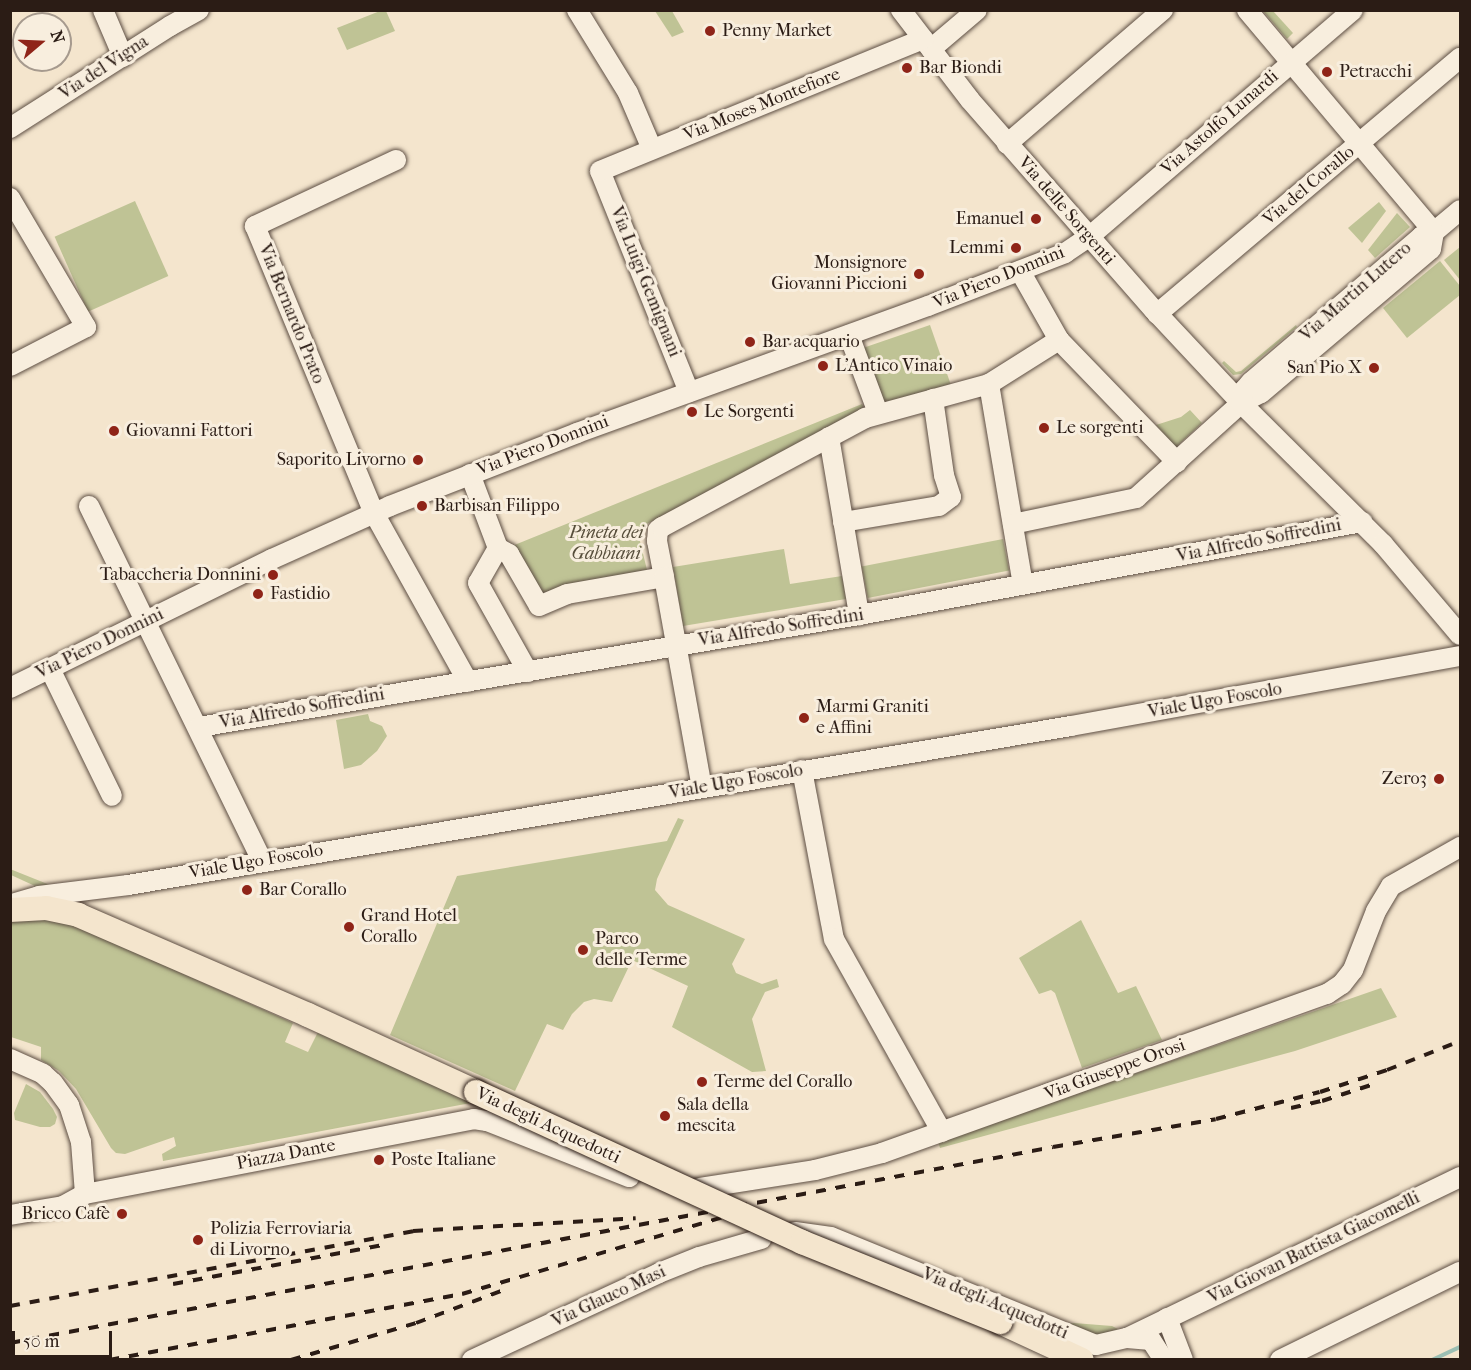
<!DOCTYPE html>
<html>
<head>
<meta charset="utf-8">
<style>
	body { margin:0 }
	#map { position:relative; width:1471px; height:1370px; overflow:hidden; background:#f4e5cd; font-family:"IM FELL French Canon",serif }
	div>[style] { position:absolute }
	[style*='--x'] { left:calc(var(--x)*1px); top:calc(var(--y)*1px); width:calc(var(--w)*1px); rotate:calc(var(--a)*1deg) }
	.green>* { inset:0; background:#bfc395; transform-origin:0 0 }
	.stream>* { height:4px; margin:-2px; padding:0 2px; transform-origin:2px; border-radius:2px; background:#9cbfb3 }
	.roads { filter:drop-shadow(0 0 2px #5d4e43) drop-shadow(0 0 2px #5d4e43) }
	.minor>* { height:20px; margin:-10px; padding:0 10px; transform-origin:10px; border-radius:10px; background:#f8eede }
	.major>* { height:24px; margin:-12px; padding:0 12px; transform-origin:12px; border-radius:12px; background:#f4e5cd }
	.rail>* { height:4px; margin-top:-2px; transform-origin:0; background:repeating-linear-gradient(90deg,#2b1c15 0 10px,transparent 0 20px) }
	.bridges { filter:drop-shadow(0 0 2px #2b1c15) drop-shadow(0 0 2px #2b1c15) }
	.major-bridge>* { height:24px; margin:-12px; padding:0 12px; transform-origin:12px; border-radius:12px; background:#f4e5cd }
	.dots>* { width:16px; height:16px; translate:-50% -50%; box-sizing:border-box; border:3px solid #f8eede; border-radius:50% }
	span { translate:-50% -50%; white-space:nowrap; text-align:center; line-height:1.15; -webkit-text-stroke:6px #f8eede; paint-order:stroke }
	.poi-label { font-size:18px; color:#2b1c15 }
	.left { translate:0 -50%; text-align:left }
	.right { translate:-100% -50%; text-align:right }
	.street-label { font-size:18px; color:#2b1c15 }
	.park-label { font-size:18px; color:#574e3b; font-style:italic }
	.frame { position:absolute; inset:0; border:12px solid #2b1c15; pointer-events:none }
	.north { position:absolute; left:12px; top:12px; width:60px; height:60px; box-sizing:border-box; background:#f8eede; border:2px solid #a69a8e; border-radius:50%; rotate:71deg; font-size:16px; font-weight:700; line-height:24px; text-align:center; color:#2b1c15 }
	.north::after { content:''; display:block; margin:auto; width:21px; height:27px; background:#8f2418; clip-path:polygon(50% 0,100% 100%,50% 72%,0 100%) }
	.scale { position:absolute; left:12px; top:1331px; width:100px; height:27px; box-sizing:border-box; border:3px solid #2b1c15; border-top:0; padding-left:8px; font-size:18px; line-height:21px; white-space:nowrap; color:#2b1c15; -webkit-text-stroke:4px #f8eede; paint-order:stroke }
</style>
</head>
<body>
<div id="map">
	<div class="green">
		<div style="clip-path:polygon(380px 11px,386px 11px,395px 31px,347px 50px,337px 28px)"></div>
		<div style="clip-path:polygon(655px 11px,672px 11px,684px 32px,672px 37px)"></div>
		<div style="clip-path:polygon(1263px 11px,1273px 11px,1293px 33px,1287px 39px)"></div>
		<div style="left:135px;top:201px;width:82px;height:88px;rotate:66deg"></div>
		<div style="clip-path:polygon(1379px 202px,1386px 211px,1362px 243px,1348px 228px)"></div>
		<div style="clip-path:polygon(1397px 213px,1410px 227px,1375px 258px,1368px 250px)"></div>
		<div style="clip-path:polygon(1460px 247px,1460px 280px,1444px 260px)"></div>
		<div style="clip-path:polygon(1440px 261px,1460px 286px,1460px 295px,1407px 338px,1383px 308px)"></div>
		<div style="clip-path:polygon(930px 325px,952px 388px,890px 404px,881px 403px,860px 349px)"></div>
		<div style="clip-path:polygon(1296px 325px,1297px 327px,1241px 374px,1233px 375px,1222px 363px,1224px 361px,1236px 372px,1241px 371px)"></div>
		<div style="clip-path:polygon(862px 404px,865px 412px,637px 529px,647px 570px,565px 585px,539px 596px,512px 546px)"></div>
		<div style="clip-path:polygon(1190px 410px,1202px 423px,1176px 447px,1156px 425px,1181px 417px)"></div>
		<div style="left:1003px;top:539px;width:32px;height:144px;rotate:79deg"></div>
		<div style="clip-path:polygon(784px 549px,790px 584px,842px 576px,846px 599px,683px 626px,673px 567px)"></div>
		<div style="clip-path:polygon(368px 714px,370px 721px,382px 726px,387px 736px,377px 751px,361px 765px,344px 769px,336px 720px)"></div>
		<div style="clip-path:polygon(678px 818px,684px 820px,657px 879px,655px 890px,668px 905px,745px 939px,732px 964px,736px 973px,762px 984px,777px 979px,779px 987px,765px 992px,752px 1019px,766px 1071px,752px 1072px,672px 1027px,688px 986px,632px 960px,612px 1002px,594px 999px,584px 1002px,572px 1014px,563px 1030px,547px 1024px,515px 1091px,390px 1035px,457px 876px,667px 841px)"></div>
		<div style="clip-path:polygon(10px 869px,50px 885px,35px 886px,11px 875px)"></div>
		<div style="clip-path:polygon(29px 914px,68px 922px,293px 1023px,285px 1042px,301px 1049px,308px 1052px,318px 1032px,476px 1102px,163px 1161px,162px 1154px,176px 1146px,174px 1137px,125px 1154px,116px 1153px,111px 1148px,76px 1089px,59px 1071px,41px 1060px,41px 1047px,11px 1037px,10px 919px)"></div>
		<div style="clip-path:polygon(1081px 920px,1118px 993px,1136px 986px,1162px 1040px,1082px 1068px,1055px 993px,1051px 990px,1039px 994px,1019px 958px)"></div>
		<div style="clip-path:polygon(1381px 988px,1397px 1017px,1295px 1051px,940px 1148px,938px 1142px)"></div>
		<div style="clip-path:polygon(26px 1084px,40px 1092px,53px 1109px,57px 1117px,55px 1124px,50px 1127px,40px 1127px,15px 1120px,14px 1113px)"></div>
		<div style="clip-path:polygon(1074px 1323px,1112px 1326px,1118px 1329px,1101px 1335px,1077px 1333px,1059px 1325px)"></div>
	</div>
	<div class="stream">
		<div style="--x:1432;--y:1360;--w:31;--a:-25"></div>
	</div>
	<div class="roads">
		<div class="minor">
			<div style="--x:103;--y:10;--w:51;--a:66.9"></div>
			<div style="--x:577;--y:10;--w:97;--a:58.4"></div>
			<div style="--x:628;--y:93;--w:61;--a:66.8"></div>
			<div style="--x:901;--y:10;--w:113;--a:52.5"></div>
			<div style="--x:970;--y:100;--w:279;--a:48.8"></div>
			<div style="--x:1154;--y:310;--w:127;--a:46.9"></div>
			<div style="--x:1241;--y:403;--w:200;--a:44.8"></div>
			<div style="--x:1383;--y:544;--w:119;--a:49.8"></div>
			<div style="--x:1247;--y:10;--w:290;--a:49.9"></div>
			<div style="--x:1434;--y:232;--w:34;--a:-40"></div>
			<div style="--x:931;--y:49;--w:60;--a:-40.3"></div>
			<div style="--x:10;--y:128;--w:190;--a:-32.5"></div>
			<div style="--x:170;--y:26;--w:33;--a:-29"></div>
			<div style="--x:1007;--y:144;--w:206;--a:-40.7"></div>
			<div style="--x:396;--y:160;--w:156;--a:154.9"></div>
			<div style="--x:255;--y:226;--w:311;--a:67.5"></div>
			<div style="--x:374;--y:513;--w:193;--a:60.9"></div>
			<div style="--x:10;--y:198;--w:150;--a:59.5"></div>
			<div style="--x:86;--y:327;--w:85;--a:152.8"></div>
			<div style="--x:1020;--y:271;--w:79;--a:60.5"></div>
			<div style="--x:1059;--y:340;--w:170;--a:46"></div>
			<div style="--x:1157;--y:314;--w:397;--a:-40.2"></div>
			<div style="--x:849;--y:335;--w:83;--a:69.6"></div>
			<div style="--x:989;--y:384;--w:203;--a:80.4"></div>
			<div style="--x:689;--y:392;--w:238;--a:-111.9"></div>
			<div style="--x:600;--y:171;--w:349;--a:-22.2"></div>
			<div style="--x:829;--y:437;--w:181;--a:80.4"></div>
			<div style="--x:470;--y:474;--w:79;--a:69.3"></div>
			<div style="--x:89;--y:506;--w:394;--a:64"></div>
			<div style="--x:843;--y:522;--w:97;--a:-9.5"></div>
			<div style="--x:939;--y:506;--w:15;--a:-37"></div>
			<div style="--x:951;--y:497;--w:23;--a:-108"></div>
			<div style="--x:944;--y:475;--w:77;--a:-98.2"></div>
			<div style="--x:1013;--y:524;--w:126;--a:-11.9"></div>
			<div style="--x:1136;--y:498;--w:142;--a:-42.1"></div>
			<div style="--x:1241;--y:403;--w:22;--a:-27"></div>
			<div style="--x:1261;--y:393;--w:223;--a:-40.3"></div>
			<div style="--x:1431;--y:249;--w:17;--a:-80"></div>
			<div style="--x:1434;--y:232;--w:13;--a:162"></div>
			<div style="--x:1422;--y:236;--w:225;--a:139.5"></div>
			<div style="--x:1251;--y:382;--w:11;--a:131"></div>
			<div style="--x:1244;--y:390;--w:13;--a:103"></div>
			<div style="--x:498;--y:548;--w:13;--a:29"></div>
			<div style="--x:509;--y:554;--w:60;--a:60"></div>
			<div style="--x:539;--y:606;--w:30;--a:-23"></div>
			<div style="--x:567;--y:594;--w:98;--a:-9.9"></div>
			<div style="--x:664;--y:577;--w:37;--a:-101"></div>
			<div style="--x:657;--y:541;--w:11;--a:-85"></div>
			<div style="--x:658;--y:530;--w:5;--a:-37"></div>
			<div style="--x:662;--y:527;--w:230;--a:-28.2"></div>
			<div style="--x:865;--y:418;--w:129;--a:-15.3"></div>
			<div style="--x:989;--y:384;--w:83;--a:-32.2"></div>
			<div style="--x:498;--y:548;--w:40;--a:119.7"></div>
			<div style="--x:478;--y:583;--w:102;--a:60.7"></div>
			<div style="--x:664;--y:577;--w:214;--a:79.8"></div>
			<div style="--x:50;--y:669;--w:141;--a:64"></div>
			<div style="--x:10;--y:688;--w:292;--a:-26.2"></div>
			<div style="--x:272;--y:559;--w:129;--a:-24.2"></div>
			<div style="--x:390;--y:506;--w:201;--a:-21.3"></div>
			<div style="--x:577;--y:433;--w:373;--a:-19.9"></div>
			<div style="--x:928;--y:306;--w:147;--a:-21.1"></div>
			<div style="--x:1065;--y:253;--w:29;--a:-34"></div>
			<div style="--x:1089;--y:237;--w:348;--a:-40.7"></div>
			<div style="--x:199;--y:727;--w:669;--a:-9.63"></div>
			<div style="--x:859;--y:615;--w:512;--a:-10.48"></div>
			<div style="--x:802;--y:770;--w:172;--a:79.3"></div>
			<div style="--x:834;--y:939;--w:221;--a:60.8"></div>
			<div style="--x:15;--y:903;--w:25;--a:-16"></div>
			<div style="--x:39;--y:896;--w:90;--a:-7"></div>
			<div style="--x:128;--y:885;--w:956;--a:-9.57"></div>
			<div style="--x:1071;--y:726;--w:395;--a:-10.2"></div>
			<div style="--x:10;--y:1059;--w:36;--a:24"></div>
			<div style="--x:43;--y:1074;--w:13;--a:42"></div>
			<div style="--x:53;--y:1083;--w:27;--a:54"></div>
			<div style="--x:69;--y:1105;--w:39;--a:72"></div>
			<div style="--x:81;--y:1142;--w:52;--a:85.6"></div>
			<div style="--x:700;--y:1188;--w:116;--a:-8.9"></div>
			<div style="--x:815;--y:1170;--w:69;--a:-14.2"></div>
			<div style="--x:882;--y:1153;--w:473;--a:-19.7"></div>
			<div style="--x:1327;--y:994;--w:18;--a:-34"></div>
			<div style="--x:1342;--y:984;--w:18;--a:-52"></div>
			<div style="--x:1353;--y:970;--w:63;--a:-68.7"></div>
			<div style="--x:1376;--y:911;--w:29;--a:-59"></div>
			<div style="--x:1391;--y:886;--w:79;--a:-29.5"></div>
			<div style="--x:10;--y:1215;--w:54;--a:-9.6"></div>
			<div style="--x:63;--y:1206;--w:25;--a:-29"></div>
			<div style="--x:85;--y:1194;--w:396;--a:-10.9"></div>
			<div style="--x:474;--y:1119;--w:13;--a:9"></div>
			<div style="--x:487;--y:1121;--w:153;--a:21.5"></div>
			<div style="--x:795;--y:1232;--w:36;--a:8"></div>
			<div style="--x:831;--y:1237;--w:286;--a:22.2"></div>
			<div style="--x:1096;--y:1345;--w:32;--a:-13"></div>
			<div style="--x:1127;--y:1338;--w:370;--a:-25.8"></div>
			<div style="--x:1167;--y:1318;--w:45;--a:69.1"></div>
			<div style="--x:1127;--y:1338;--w:24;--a:5"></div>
			<div style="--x:1151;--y:1340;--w:24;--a:57"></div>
			<div style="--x:472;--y:1360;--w:206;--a:-24.9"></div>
			<div style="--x:659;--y:1273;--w:43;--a:-21.8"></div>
			<div style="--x:699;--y:1257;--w:65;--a:-16.2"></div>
			<div style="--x:1280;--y:1360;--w:200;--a:-26.1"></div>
		</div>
		<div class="major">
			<div style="--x:10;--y:910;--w:36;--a:-3"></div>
			<div style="--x:46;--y:908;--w:33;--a:12"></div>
			<div style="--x:78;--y:915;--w:251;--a:23.5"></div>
			<div style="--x:308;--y:1015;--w:185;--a:24.6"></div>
			<div style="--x:1000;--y:1322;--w:90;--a:24.9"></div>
		</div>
	</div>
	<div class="rail">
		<div style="--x:1291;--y:1108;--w:32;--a:-13"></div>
		<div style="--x:1322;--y:1101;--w:58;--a:-18.1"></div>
		<div style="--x:173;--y:1284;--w:219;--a:-10.5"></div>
		<div style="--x:10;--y:1306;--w:410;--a:-10.5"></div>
		<div style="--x:413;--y:1231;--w:223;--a:-3.3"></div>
		<div style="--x:10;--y:1343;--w:1061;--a:-10.64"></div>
		<div style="--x:1053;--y:1147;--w:165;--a:-9.7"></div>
		<div style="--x:1216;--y:1119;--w:107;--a:-14.6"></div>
		<div style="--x:1320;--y:1092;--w:71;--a:-18.2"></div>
		<div style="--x:1387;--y:1070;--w:79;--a:-21.7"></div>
		<div style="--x:109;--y:1360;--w:359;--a:-10.6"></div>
		<div style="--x:462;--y:1294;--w:280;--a:-16.4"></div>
		<div style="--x:291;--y:1360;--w:130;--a:-16.5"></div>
		<div style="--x:416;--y:1323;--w:94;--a:-20.6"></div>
	</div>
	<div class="bridges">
		<div class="major-bridge">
			<div style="--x:476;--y:1092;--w:359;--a:24.7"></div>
			<div style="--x:802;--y:1242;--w:214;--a:22"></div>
		</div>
	</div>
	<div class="dots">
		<div style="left:710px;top:31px;background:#8f2418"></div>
		<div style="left:907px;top:68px;background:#8f2418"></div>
		<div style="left:1327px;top:72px;background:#8f2418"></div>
		<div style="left:1036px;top:219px;background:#8f2418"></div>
		<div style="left:1016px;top:248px;background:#8f2418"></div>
		<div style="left:919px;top:274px;background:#8f2418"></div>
		<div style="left:750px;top:342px;background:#8f2418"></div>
		<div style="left:823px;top:366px;background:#8f2418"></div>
		<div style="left:1374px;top:368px;background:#8f2418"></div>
		<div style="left:692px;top:412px;background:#8f2418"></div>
		<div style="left:1044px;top:428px;background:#8f2418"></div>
		<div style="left:114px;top:431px;background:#8f2418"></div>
		<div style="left:418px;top:460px;background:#8f2418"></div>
		<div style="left:422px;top:506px;background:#8f2418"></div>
		<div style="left:273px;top:575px;background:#8f2418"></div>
		<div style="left:258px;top:594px;background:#8f2418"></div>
		<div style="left:804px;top:718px;background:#8f2418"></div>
		<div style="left:1439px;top:779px;background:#8f2418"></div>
		<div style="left:247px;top:890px;background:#8f2418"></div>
		<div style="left:349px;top:927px;background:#8f2418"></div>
		<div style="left:583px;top:950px;background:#8f2418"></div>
		<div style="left:702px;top:1082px;background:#8f2418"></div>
		<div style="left:665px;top:1116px;background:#8f2418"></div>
		<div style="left:379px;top:1160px;background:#8f2418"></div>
		<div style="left:122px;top:1214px;background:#8f2418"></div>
		<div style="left:198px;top:1240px;background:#8f2418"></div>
	</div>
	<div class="poi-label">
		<span class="left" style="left:722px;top:31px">Penny Market</span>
		<span class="left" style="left:919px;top:68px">Bar Biondi</span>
		<span class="left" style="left:1339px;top:72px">Petracchi</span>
		<span class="right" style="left:1024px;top:219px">Emanuel</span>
		<span class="right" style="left:1004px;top:248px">Lemmi</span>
		<span class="right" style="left:907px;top:274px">Monsignore<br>Giovanni Piccioni</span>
		<span class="left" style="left:762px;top:342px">Bar acquario</span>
		<span class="left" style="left:835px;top:366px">L'Antico Vinaio</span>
		<span class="right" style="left:1362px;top:368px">San Pio X</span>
		<span class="left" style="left:704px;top:412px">Le Sorgenti</span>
		<span class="left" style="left:1056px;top:428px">Le sorgenti</span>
		<span class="left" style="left:126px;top:431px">Giovanni Fattori</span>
		<span class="right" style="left:406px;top:460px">Saporito Livorno</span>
		<span class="left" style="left:434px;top:506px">Barbisan Filippo</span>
		<span class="right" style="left:261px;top:575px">Tabaccheria Donnini</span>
		<span class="left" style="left:270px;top:594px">Fastidio</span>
		<span class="left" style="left:816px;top:718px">Marmi Graniti<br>e Affini</span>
		<span class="right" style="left:1427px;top:779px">Zero3</span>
		<span class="left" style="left:259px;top:890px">Bar Corallo</span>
		<span class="left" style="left:361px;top:927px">Grand Hotel<br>Corallo</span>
		<span class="left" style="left:595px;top:950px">Parco<br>delle Terme</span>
		<span class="left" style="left:714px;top:1082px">Terme del Corallo</span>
		<span class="left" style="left:677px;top:1116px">Sala della<br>mescita</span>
		<span class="left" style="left:391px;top:1160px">Poste Italiane</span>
		<span class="right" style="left:110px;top:1214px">Bricco Cafè</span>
		<span class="left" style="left:210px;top:1240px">Polizia Ferroviaria<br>di Livorno</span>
	</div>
	<div class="street-label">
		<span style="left:104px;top:68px;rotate:-33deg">Via del Vigna</span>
		<span style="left:762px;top:105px;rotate:-22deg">Via Moses Montefiore</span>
		<span style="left:1220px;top:123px;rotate:-41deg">Via Astolfo Lunardi</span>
		<span style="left:1309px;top:186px;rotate:-40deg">Via del Corallo</span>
		<span style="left:1066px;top:211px;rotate:49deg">Via delle Sorgenti</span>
		<span style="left:999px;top:278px;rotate:-22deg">Via Piero Donnini</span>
		<span style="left:645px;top:282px;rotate:68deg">Via Luigi Gemignani</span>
		<span style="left:1356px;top:292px;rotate:-41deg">Via Martin Lutero</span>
		<span style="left:291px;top:314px;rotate:68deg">Via Bernardo Prato</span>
		<span style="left:543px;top:446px;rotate:-21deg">Via Piero Donnini</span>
		<span style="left:1259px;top:541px;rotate:-11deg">Via Alfredo Soffredini</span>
		<span style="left:781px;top:628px;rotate:-9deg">Via Alfredo Soffredini</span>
		<span style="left:100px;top:644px;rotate:-26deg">Via Piero Donnini</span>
		<span style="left:1215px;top:701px;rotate:-10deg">Viale Ugo Foscolo</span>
		<span style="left:302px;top:709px;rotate:-10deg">Via Alfredo Soffredini</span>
		<span style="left:736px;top:782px;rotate:-10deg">Viale Ugo Foscolo</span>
		<span style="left:256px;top:862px;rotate:-10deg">Viale Ugo Foscolo</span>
		<span style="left:1115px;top:1070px;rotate:-20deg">Via Giuseppe Orosi</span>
		<span style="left:548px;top:1126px;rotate:25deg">Via degli Acquedotti</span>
		<span style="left:286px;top:1155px;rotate:-11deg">Piazza Dante</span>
		<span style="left:1314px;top:1248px;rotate:-26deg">Via Giovan Battista Giacomelli</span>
		<span style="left:609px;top:1297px;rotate:-25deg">Via Glauco Masi</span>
		<span style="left:995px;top:1304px;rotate:23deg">Via degli Acquedotti</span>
	</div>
	<div class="park-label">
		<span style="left:606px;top:544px">Pineta dei<br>Gabbiani</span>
	</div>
	<div class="frame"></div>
	<div class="north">N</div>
	<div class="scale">50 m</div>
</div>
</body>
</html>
